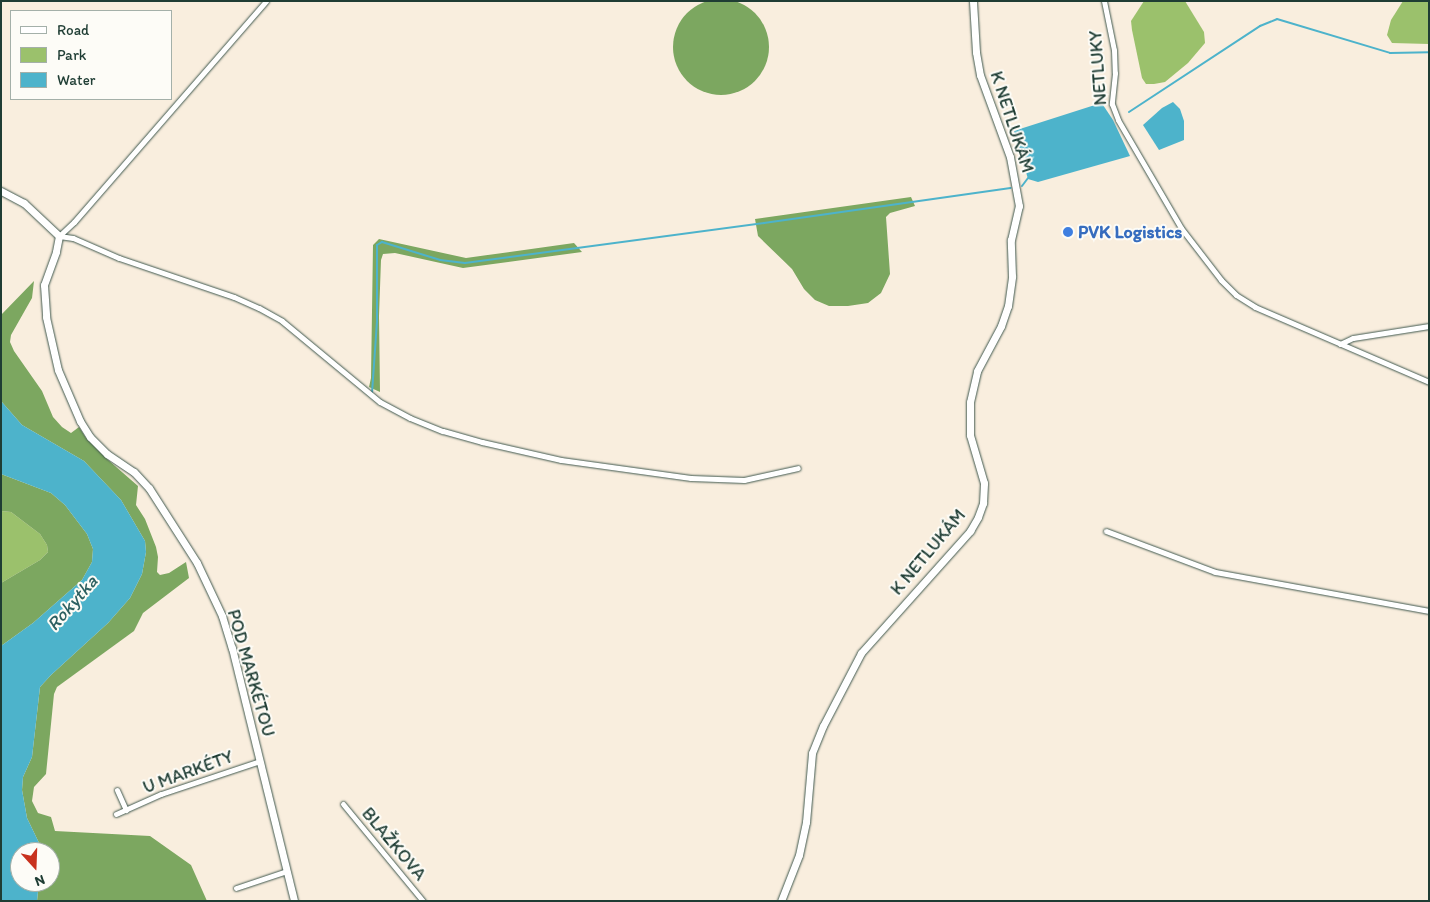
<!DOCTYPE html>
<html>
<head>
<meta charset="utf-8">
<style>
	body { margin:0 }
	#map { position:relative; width:1430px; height:902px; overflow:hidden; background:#f9eede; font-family:Itim,sans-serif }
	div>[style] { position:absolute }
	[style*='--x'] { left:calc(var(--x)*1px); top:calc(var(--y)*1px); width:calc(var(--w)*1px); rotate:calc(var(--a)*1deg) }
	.green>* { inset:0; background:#9bc16c }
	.forest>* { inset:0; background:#7ca760 }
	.round { border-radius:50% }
	.water>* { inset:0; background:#4db3cb }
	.stream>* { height:2px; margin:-1px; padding:0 1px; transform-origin:1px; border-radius:1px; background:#4db3cb }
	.roads { filter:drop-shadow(0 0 1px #40584e) drop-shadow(0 0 1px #40584e) }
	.street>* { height:5px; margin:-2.5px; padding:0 2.5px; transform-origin:2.5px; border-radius:2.5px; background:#fff }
	.secondary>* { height:7px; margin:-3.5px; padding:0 3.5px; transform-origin:3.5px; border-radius:3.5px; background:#fff }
	.dots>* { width:14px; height:14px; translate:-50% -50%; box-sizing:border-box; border:2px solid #fdfcf7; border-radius:50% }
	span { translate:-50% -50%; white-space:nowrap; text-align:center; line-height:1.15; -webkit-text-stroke:4px #fdfcf7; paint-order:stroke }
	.street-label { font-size:18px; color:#1f3d34 }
	.shop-label { font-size:18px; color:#366cbe; font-weight:700 }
	.left { translate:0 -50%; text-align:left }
	.water-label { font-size:19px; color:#2d6061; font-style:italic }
	.frame { position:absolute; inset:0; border:2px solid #1f3d34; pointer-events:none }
	.legend { position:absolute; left:10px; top:10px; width:162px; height:90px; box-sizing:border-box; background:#fdfcf7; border:1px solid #a4b0a9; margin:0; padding:6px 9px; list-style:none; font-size:15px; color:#1f3d34 }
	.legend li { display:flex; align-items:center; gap:10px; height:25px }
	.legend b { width:25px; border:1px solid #a4b0a9 }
	.north { position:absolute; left:10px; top:842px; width:50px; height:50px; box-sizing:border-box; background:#fdfcf7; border:1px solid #a4b0a9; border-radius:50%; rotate:160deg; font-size:14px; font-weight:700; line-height:20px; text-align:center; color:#1f3d34 }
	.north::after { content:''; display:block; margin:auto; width:18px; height:22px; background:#c8321e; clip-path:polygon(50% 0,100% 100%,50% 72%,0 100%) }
</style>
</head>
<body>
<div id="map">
	<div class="green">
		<div style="clip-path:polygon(1144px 1px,1185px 1px,1204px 32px,1205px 43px,1188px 63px,1165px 82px,1154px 84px,1146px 84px,1142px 78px,1132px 30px,1131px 21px)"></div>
		<div style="clip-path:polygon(1403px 1px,1429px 1px,1429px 44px,1392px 43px,1387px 35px,1391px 20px)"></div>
		<div style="clip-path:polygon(1px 511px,11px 512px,40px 534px,47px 545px,48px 552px,40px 560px,1px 583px)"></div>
	</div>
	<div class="forest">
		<div class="round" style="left:673px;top:-1px;width:96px;height:96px"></div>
		<div style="clip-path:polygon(911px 197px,915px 206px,890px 213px,886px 217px,890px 274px,881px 293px,868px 303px,848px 306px,829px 306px,815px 300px,804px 289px,792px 269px,758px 236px,755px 219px)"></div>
		<div style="clip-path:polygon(379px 239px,466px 258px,574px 243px,582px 252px,463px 268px,395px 253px,383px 254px,381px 260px,379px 316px,380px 392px,369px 387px,371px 378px,373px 245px)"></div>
		<div style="clip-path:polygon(34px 281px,32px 298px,11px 335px,10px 342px,14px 351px,42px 391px,53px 417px,62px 427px,71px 433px,79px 427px,86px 438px,107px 459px,138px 486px,136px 505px,145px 519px,156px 547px,158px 557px,157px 572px,160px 575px,169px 573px,186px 562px,189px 578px,143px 613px,134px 631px,57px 687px,54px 694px,46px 774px,34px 787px,32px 801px,38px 813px,51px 817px,55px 831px,150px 836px,191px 865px,207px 901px,37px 901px,39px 882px,50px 882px,50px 852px,41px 852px,41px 847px,27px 818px,22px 790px,23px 777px,32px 757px,40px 687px,51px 675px,108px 623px,130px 598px,142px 574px,146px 552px,145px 541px,121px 500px,84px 461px,22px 425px,1px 401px,1px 315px)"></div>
		<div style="clip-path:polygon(1px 474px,51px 493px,65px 505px,87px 534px,93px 549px,92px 562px,82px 580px,33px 623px,1px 646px,1px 583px,40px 560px,48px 552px,47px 545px,40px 534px,11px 512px,1px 511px)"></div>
	</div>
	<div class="water">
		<div style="clip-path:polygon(1173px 102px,1180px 109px,1184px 121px,1184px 140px,1159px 150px,1143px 125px,1162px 108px)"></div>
		<div style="clip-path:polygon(1098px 104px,1103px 105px,1113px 120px,1130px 156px,1038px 182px,1028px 179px,1014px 131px)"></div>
		<div style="clip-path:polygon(1px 401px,22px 425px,84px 461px,121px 500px,145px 541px,146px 552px,142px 574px,130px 598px,108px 623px,51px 675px,40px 687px,32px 757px,23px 777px,22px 790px,27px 818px,41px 847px,41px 852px,20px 852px,20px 882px,39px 882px,37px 901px,1px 901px,1px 646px,33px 623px,82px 580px,92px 562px,93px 549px,87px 534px,65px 505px,51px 493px,1px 474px)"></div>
	</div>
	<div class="stream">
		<div style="--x:1129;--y:112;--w:157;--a:-33.3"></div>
		<div style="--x:1260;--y:26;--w:18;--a:-22"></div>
		<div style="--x:1277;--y:19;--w:118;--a:16.7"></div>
		<div style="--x:1390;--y:53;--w:39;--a:-1"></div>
		<div style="--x:1022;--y:186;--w:10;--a:-53"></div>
		<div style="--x:372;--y:393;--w:71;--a:-86"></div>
		<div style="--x:377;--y:322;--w:77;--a:-90"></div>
		<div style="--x:377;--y:245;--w:6;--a:-31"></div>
		<div style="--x:382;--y:242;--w:61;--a:17.2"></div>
		<div style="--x:440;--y:260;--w:25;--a:7"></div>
		<div style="--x:465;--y:263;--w:302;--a:-7.6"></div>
		<div style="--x:764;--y:223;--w:249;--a:-8.1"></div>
	</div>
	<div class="roads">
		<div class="street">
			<div style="--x:1104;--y:1;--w:50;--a:78.5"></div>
			<div style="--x:1114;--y:50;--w:23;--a:88"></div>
			<div style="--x:1115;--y:73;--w:31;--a:96"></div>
			<div style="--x:1112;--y:104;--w:17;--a:69"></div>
			<div style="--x:1118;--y:120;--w:125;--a:59.7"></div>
			<div style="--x:1181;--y:228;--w:66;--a:52.4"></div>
			<div style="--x:1221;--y:280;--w:21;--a:45"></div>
			<div style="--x:1236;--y:295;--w:22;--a:32"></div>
			<div style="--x:1255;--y:307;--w:189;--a:23.3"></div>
			<div style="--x:59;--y:236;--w:14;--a:8"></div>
			<div style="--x:73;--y:238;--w:50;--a:23.5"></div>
			<div style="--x:119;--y:258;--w:121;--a:18.7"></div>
			<div style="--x:234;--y:297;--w:27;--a:24"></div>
			<div style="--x:259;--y:308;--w:26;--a:29"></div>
			<div style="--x:282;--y:321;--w:127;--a:39.6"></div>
			<div style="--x:380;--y:402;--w:34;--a:28"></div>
			<div style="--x:410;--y:418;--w:35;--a:22"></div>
			<div style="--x:443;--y:431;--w:41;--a:15.8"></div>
			<div style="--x:482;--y:442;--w:81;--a:12.8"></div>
			<div style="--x:561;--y:460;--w:131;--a:7.9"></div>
			<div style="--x:691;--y:478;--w:53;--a:2.2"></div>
			<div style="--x:744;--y:480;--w:55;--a:-12.5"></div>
			<div style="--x:59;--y:236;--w:21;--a:-43"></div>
			<div style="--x:74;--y:222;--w:293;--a:-49"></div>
			<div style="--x:1340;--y:344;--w:14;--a:-25"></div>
			<div style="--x:1353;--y:338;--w:77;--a:-9"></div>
			<div style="--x:1106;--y:531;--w:116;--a:20.6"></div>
			<div style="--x:1215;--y:572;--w:218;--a:10.3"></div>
			<div style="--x:117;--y:790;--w:22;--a:66"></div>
			<div style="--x:343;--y:804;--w:126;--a:50.5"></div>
			<div style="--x:116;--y:814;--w:49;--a:-24"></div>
			<div style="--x:161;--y:794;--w:104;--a:-18.4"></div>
			<div style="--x:236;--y:888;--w:54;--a:-18.4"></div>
		</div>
		<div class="secondary">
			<div style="--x:1;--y:191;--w:26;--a:28"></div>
			<div style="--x:24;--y:203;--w:48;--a:43.3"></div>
			<div style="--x:59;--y:236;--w:16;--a:101"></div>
			<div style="--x:56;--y:252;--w:35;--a:110"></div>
			<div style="--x:44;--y:285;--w:32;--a:86"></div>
			<div style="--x:46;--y:317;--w:54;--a:77.2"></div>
			<div style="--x:58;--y:370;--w:56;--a:66.7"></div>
			<div style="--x:80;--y:421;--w:19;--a:58"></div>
			<div style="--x:90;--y:437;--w:24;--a:45"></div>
			<div style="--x:107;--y:454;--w:32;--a:34"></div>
			<div style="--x:134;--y:472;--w:22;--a:47"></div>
			<div style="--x:149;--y:488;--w:89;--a:57.4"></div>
			<div style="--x:197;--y:563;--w:59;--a:64.7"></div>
			<div style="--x:222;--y:616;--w:34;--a:73"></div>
			<div style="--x:232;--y:648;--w:260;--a:76.2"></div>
			<div style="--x:781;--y:901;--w:49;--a:-68.6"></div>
			<div style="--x:799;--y:855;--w:34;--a:-78"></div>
			<div style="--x:806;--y:822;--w:69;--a:-85"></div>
			<div style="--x:812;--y:753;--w:29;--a:-68"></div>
			<div style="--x:823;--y:726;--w:82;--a:-62.5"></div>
			<div style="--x:861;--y:653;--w:164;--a:-48.2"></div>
			<div style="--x:970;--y:531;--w:16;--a:-60"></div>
			<div style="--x:978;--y:517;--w:15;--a:-70"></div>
			<div style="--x:983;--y:503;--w:20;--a:-87"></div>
			<div style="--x:984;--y:483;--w:50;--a:-106.3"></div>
			<div style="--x:970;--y:435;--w:33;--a:-90"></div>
			<div style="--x:970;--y:402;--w:32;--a:-77"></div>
			<div style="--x:977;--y:371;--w:51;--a:-61.9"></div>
			<div style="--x:1001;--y:326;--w:21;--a:-71"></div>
			<div style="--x:1008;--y:306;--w:30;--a:-82"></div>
			<div style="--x:1012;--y:276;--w:36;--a:-92"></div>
			<div style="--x:1011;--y:240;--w:35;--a:-77"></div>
			<div style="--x:1019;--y:206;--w:50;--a:-100.4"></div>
			<div style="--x:1010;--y:157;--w:87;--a:-110.1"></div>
			<div style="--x:980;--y:75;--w:23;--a:-100"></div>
			<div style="--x:976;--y:52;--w:51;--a:-93.4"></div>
		</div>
	</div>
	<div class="dots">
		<div style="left:1068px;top:232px;background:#3f7fe0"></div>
	</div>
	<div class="street-label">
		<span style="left:1098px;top:68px;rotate:-94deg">NETLUKY</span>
		<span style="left:1012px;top:122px;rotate:72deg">K NETLUKÁM</span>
		<span style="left:928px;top:552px;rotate:-50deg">K NETLUKÁM</span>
		<span style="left:251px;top:673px;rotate:74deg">POD MARKÉTOU</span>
		<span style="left:188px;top:772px;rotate:-20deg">U MARKÉTY</span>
		<span style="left:394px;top:844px;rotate:50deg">BLAŽKOVA</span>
	</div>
	<div class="shop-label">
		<span class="left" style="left:1078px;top:232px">PVK Logistics</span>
	</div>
	<div class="water-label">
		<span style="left:72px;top:603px;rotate:-49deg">Rokytka</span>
	</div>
	<div class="frame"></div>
	<ul class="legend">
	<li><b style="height:6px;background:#fff"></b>Road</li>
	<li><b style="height:14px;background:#9bc16c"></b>Park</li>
	<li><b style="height:14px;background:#4db3cb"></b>Water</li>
	</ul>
	<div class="north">N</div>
</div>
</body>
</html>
